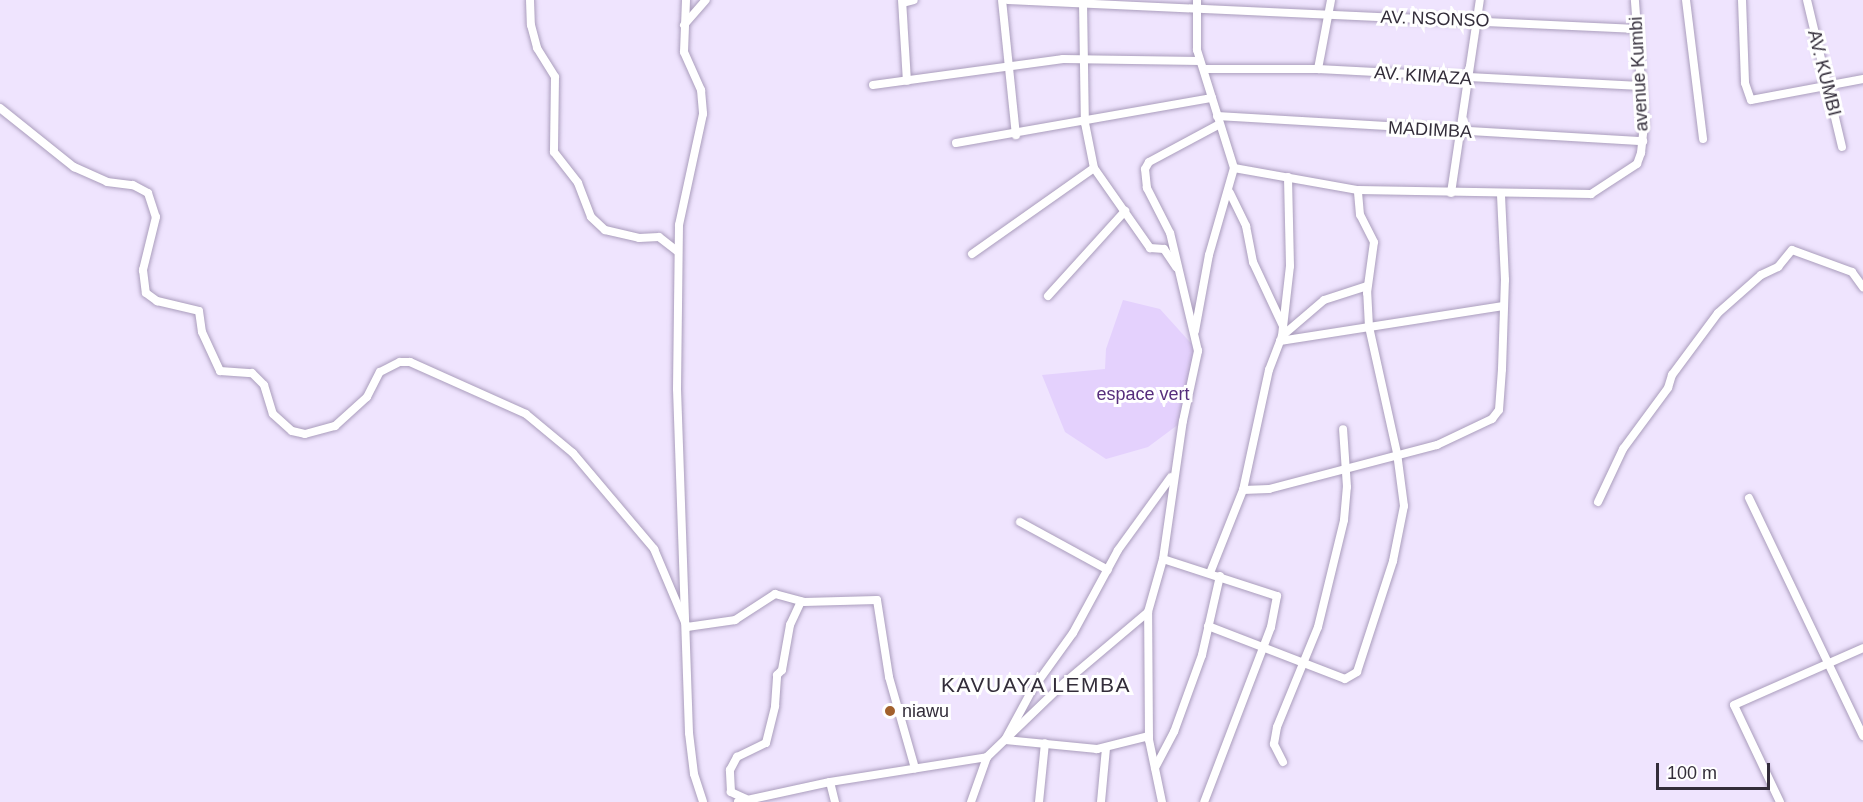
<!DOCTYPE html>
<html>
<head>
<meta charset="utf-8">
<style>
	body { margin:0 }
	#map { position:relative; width:1863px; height:802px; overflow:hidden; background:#efe4fe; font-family:Arial,sans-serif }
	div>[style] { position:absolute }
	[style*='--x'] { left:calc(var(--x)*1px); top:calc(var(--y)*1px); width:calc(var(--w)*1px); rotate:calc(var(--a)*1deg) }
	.green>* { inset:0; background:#e4d1fd }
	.roads { filter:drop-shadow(0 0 2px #aa9dbc) drop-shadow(0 0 2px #aa9dbc) }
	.minor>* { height:8px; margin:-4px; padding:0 4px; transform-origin:4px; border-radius:4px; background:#fff }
	.dots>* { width:16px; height:16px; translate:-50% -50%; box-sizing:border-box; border:3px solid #fff; border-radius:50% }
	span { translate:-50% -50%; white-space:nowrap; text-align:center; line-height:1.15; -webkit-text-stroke:6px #fff; paint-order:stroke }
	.street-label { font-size:18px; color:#332d3a }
	.park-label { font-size:18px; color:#562e7c }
	.poi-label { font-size:18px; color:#332d3a }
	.left { translate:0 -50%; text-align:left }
	.quarter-label { font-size:21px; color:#332d3a; letter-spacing:1.5px }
	.scale { position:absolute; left:1656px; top:763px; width:114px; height:27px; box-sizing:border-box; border:3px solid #332d3a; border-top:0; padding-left:8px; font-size:18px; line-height:21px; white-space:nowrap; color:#332d3a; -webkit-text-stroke:4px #fff; paint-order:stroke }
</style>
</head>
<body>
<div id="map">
	<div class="green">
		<div style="clip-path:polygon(1123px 300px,1160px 309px,1198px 351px,1183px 421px,1148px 447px,1106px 459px,1065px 432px,1042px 375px,1105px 369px,1106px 349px)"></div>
	</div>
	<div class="roads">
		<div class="minor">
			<div style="--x:530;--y:0;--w:25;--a:88"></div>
			<div style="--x:531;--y:25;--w:24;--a:75"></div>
			<div style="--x:537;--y:48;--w:34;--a:58"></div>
			<div style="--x:555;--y:77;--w:75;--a:90.8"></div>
			<div style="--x:554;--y:152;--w:39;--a:52"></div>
			<div style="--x:578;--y:183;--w:36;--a:69"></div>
			<div style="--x:591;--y:217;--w:19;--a:43"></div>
			<div style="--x:605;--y:230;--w:35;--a:13"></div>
			<div style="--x:639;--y:238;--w:20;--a:-3"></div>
			<div style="--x:659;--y:237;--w:23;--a:38"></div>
			<div style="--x:686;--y:0;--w:52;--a:92.2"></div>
			<div style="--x:684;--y:52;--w:42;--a:65.9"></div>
			<div style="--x:701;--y:90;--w:24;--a:85"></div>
			<div style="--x:703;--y:114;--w:114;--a:102.2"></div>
			<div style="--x:679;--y:225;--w:164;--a:90.7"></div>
			<div style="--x:677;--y:389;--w:344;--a:88"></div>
			<div style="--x:689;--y:733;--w:41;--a:83"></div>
			<div style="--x:694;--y:774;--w:29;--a:72"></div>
			<div style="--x:902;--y:0;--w:81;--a:86.5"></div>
			<div style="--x:1002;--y:0;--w:136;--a:84.1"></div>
			<div style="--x:1008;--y:0;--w:630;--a:2.64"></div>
			<div style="--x:1686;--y:0;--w:140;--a:83"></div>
			<div style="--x:1742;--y:0;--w:83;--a:87.9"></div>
			<div style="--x:1745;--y:83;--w:18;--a:71"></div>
			<div style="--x:1751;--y:100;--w:114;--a:-10.6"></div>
			<div style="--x:1807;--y:0;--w:151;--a:76.6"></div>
			<div style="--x:1083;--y:2;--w:121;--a:89.1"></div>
			<div style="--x:1085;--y:123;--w:46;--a:78.7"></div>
			<div style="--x:1094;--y:168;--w:98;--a:55"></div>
			<div style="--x:1150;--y:248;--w:14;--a:4"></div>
			<div style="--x:1164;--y:249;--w:22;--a:56"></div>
			<div style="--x:903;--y:3;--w:11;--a:-15"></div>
			<div style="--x:684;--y:25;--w:33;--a:-49"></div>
			<div style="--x:1205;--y:69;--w:113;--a:0"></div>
			<div style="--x:1318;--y:69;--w:323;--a:3"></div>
			<div style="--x:1318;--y:69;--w:70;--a:-79.3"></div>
			<div style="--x:873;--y:85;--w:192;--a:-7.8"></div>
			<div style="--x:1063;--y:59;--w:137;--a:0.8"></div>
			<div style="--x:0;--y:108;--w:95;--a:38.6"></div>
			<div style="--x:74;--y:167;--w:36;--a:24"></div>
			<div style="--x:107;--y:182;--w:26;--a:7"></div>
			<div style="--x:133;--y:185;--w:17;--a:28"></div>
			<div style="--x:148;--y:193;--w:25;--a:72"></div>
			<div style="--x:156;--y:217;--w:55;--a:103.8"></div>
			<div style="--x:143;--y:270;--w:23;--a:83"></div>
			<div style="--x:146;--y:293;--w:14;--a:36"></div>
			<div style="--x:157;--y:301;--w:43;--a:13.4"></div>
			<div style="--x:199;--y:311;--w:21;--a:82"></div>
			<div style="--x:202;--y:332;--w:43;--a:65.2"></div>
			<div style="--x:220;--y:371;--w:32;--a:4"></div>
			<div style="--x:252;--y:373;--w:17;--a:45"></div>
			<div style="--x:264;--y:385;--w:30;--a:73"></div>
			<div style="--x:273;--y:414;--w:25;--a:42"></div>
			<div style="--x:292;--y:431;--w:13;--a:13"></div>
			<div style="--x:305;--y:434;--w:31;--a:-15"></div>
			<div style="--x:335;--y:426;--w:43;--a:-42.2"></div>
			<div style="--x:367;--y:397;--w:28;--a:-63"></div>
			<div style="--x:380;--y:372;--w:22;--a:-27"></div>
			<div style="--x:400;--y:362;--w:10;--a:0"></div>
			<div style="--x:410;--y:362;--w:127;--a:24.1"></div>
			<div style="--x:526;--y:414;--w:61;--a:39.7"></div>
			<div style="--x:573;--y:453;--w:126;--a:49.8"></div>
			<div style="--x:654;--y:549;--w:85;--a:67.1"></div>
			<div style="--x:687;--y:627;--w:49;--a:-8.3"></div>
			<div style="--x:735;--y:620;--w:48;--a:-33"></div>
			<div style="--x:775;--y:594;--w:30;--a:15"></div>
			<div style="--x:804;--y:602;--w:73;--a:-1.6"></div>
			<div style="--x:877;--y:600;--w:78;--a:81.1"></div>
			<div style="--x:889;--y:677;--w:95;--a:74.1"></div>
			<div style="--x:1217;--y:116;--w:427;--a:3.4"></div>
			<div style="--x:956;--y:143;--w:260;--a:-10"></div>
			<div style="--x:1234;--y:168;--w:126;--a:10.1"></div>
			<div style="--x:1358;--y:190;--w:233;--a:1"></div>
			<div style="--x:1591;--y:194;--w:55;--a:-33.1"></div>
			<div style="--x:1637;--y:164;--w:12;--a:-70"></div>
			<div style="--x:1641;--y:153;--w:29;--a:-84"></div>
			<div style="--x:1644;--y:124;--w:124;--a:-94.2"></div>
			<div style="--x:1230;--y:193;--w:37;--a:64"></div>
			<div style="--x:1246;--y:226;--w:37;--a:79"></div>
			<div style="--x:1253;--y:262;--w:71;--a:64.9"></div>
			<div style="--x:1451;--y:193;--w:195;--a:-81.5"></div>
			<div style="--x:972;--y:254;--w:149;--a:-35.2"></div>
			<div style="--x:1048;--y:296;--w:115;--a:-47.8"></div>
			<div style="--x:1195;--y:331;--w:77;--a:-79.6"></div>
			<div style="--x:1209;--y:255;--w:91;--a:-74"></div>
			<div style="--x:1234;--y:168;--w:124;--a:-107.4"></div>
			<div style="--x:1197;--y:50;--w:50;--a:-90"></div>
			<div style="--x:1282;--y:336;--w:55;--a:-40.6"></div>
			<div style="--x:1324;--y:300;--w:45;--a:-18"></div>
			<div style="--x:1280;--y:341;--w:226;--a:-8.9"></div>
			<div style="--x:1243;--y:490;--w:26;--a:-2"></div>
			<div style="--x:1269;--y:489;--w:174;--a:-14.7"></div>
			<div style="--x:1437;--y:445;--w:61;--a:-25.3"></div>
			<div style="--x:1492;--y:419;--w:11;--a:-52"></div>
			<div style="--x:1499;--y:410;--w:41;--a:-85.8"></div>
			<div style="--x:1502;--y:369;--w:89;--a:-88.1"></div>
			<div style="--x:1505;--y:280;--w:85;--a:-92.7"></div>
			<div style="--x:1749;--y:498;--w:264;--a:64.4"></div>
			<div style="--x:1598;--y:502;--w:59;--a:-64.7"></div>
			<div style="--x:1623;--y:449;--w:76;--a:-53.6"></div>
			<div style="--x:1668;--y:388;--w:14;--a:-73"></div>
			<div style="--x:1672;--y:375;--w:77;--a:-53.4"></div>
			<div style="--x:1718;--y:313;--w:57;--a:-41.5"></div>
			<div style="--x:1761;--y:275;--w:19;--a:-25"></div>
			<div style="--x:1778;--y:267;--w:22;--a:-51"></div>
			<div style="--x:1792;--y:250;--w:64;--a:20.1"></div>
			<div style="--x:1852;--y:272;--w:19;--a:54"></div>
			<div style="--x:1020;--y:522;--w:100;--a:28.6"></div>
			<div style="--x:1163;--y:559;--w:120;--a:18"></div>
			<div style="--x:1277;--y:596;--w:32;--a:101"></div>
			<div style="--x:1271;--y:627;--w:187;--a:110.9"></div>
			<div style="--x:1210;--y:573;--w:89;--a:-68.3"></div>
			<div style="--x:1243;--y:490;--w:123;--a:-77.8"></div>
			<div style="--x:1269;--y:370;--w:36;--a:-69"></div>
			<div style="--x:1282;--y:336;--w:70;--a:-83.5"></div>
			<div style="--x:1290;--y:266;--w:89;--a:-91.3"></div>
			<div style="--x:1208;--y:626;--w:147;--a:21.1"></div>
			<div style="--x:1345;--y:679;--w:14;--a:-30"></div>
			<div style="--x:1357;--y:672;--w:117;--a:-72"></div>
			<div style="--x:1393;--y:561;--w:56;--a:-78.7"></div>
			<div style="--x:1404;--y:506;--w:53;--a:-97.5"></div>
			<div style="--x:1397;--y:453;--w:129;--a:-102.5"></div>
			<div style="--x:1369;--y:327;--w:34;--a:-93"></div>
			<div style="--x:1367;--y:293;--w:51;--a:-82.2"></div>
			<div style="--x:1374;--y:242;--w:30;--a:-117"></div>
			<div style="--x:1360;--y:215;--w:25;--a:-95"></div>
			<div style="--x:1149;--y:736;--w:54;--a:166"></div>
			<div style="--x:1097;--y:749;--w:92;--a:-174.4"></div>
			<div style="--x:1005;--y:740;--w:57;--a:-61.6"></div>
			<div style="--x:1032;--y:690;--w:70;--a:-54.3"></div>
			<div style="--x:1073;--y:633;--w:94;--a:-61.5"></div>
			<div style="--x:1118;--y:550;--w:90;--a:-54"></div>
			<div style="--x:1283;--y:762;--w:20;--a:-117"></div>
			<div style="--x:1274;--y:744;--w:17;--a:-80"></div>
			<div style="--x:1277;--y:727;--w:108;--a:-67.7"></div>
			<div style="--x:1318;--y:627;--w:110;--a:-76.3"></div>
			<div style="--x:1344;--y:520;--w:33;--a:-85"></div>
			<div style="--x:1347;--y:487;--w:58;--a:-93.9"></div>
			<div style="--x:1155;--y:768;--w:41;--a:-62.2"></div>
			<div style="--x:1174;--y:732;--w:82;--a:-70"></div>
			<div style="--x:1202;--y:655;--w:81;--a:-77.2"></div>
			<div style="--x:830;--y:782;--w:21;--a:76"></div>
			<div style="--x:746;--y:799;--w:17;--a:-155"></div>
			<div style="--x:731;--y:792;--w:22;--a:-93"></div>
			<div style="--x:730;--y:770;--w:15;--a:-62"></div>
			<div style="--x:737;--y:757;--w:32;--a:-26"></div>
			<div style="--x:766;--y:743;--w:38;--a:-76"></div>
			<div style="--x:775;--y:706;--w:31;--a:-86"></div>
			<div style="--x:777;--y:675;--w:7;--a:-45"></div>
			<div style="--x:782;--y:670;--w:46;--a:-79.9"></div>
			<div style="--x:790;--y:625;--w:26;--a:-65"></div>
			<div style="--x:738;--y:802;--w:94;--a:-12.3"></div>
			<div style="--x:830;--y:782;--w:159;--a:-9"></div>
			<div style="--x:971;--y:802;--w:48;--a:-70.4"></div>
			<div style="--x:987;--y:757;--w:107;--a:-43.9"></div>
			<div style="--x:1064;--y:683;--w:110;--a:-40.2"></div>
			<div style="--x:1039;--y:802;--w:59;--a:-84.2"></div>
			<div style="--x:1101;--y:802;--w:54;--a:-84.7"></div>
			<div style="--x:1162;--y:802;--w:63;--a:-101.8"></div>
			<div style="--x:1149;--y:740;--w:128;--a:-90.4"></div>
			<div style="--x:1148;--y:612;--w:55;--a:-74.2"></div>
			<div style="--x:1163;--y:559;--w:139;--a:-81.8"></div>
			<div style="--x:1183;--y:421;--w:72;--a:-77.9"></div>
			<div style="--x:1198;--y:351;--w:121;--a:-103.3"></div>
			<div style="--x:1170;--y:233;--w:51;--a:-117.1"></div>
			<div style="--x:1147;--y:188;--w:19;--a:-96"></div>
			<div style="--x:1145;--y:169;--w:8;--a:-60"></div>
			<div style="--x:1149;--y:162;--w:78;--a:-28.2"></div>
			<div style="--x:1780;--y:802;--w:107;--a:-115.4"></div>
			<div style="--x:1734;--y:705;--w:141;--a:-23.8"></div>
		</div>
	</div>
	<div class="dots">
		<div style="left:890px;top:711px;background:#a2602c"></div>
	</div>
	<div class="street-label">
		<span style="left:1435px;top:19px;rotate:2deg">AV. NSONSO</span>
		<span style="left:1824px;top:73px;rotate:76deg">AV. KUMBI</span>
		<span style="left:1639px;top:74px;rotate:-93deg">avenue Kumbi</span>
		<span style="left:1423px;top:76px;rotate:4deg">AV. KIMAZA</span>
		<span style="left:1430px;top:130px;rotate:3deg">MADIMBA</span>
	</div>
	<div class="park-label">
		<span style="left:1143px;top:394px">espace vert</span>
	</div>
	<div class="poi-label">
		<span class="left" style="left:902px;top:711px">niawu</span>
	</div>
	<div class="quarter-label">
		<span style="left:1036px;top:685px">KAVUAYA LEMBA</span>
	</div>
	<div class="scale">100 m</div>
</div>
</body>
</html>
